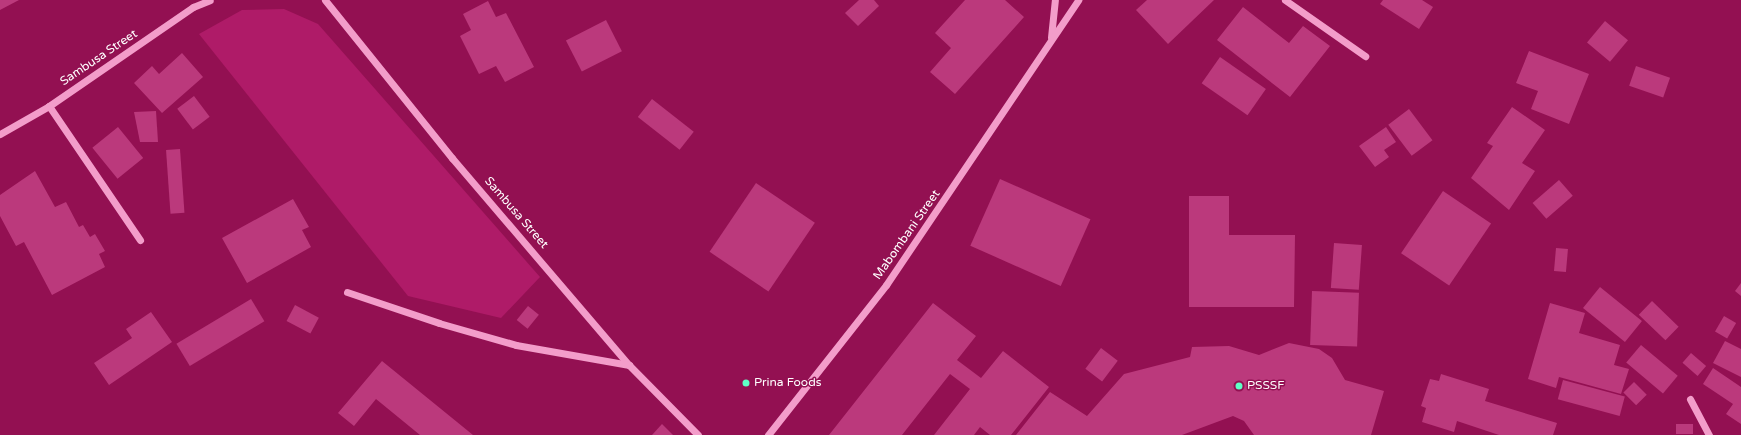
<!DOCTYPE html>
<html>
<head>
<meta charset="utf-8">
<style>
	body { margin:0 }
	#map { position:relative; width:1741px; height:435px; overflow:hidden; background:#931052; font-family:"Varela Round",sans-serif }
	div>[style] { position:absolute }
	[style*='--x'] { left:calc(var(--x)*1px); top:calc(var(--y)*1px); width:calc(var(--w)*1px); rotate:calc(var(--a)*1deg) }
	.green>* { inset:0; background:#af1b68 }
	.building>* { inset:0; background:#bb397c; transform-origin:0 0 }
	.minor>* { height:7px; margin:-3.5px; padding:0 3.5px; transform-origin:3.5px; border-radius:3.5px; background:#f39dca }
	.dots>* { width:11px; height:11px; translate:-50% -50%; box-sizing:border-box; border:2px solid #931052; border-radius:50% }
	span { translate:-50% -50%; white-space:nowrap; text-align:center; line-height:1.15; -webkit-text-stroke:3px #931052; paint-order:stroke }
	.street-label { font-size:12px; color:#fff }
	.poi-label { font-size:12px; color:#fff }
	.left { translate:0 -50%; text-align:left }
</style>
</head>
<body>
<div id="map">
	<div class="green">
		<div style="clip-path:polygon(284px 9px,318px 24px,540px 277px,501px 318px,408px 296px,199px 34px,242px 10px)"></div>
	</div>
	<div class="building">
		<div style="clip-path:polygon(0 0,19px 0,0 10px)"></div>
		<div style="clip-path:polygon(859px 0,874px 0,879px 6px,858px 26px,845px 13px)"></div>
		<div style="clip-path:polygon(965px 0,1005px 0,1024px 17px,955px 94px,930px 72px,951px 48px,935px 33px)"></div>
		<div style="clip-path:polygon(1147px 0,1214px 0,1168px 44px,1136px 10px)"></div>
		<div style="clip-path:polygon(1383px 0,1422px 0,1433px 7px,1419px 29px,1380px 4px)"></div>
		<div style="clip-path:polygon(488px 1px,496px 17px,506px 13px,534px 67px,505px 82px,496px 66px,479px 74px,460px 36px,471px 30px,463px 14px)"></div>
		<div style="clip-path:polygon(1243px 7px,1289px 43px,1303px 26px,1330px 46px,1290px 97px,1217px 40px)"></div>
		<div style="left:606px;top:20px;width:35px;height:45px;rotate:63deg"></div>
		<div style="left:1605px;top:21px;width:30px;height:28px;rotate:40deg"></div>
		<div style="clip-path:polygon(1529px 51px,1589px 74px,1569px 124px,1531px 109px,1538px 91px,1516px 83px)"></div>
		<div style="clip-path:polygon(182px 53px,203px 77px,162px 113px,134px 83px,152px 66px,159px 74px)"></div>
		<div style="left:1220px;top:57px;width:56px;height:32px;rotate:35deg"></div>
		<div style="left:1636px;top:66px;width:36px;height:21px;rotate:19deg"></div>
		<div style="left:194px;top:96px;width:26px;height:21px;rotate:53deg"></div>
		<div style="left:652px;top:99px;width:53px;height:23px;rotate:38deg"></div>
		<div style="clip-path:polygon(1512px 107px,1545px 130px,1522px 163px,1535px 171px,1509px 210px,1471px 178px,1493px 146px,1487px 143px)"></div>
		<div style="left:1409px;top:109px;width:39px;height:26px;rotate:53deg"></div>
		<div style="clip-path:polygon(156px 111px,158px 142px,140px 142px,134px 112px)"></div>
		<div style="left:118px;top:127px;width:40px;height:33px;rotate:51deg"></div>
		<div style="clip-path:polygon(1386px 127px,1396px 142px,1384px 150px,1389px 157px,1375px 167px,1359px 146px)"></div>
		<div style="left:180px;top:149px;width:64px;height:14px;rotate:86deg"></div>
		<div style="clip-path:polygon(35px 171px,55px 207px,66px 202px,79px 227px,83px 225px,90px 237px,95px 234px,105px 251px,99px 254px,105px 267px,52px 295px,24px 242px,16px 246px,0 216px,0 195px)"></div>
		<div style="left:1000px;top:179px;width:99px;height:73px;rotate:24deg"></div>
		<div style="left:1559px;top:180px;width:21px;height:35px;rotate:49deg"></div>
		<div style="left:756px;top:183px;width:71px;height:83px;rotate:34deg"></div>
		<div style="left:1443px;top:191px;width:58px;height:75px;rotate:34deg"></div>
		<div style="clip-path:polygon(1189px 196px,1229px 196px,1229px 235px,1295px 235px,1294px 307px,1189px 307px)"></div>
		<div style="clip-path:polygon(293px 199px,309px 227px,302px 230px,311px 247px,247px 283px,222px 238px)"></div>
		<div style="left:1334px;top:243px;width:28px;height:45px;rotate:4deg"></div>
		<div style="left:1556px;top:248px;width:12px;height:23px;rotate:5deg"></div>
		<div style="clip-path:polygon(1741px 283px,1741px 296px,1735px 291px)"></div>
		<div style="left:1600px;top:287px;width:54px;height:27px;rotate:39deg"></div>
		<div style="left:1312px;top:291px;width:47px;height:54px;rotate:2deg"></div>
		<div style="left:251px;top:299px;width:26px;height:87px;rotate:59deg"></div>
		<div style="left:1652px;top:301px;width:37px;height:19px;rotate:44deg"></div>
		<div style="clip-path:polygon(933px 303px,976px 336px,957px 360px,981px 378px,1003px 351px,1049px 387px,1011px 435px,990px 435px,980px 427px,974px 435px,934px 435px,970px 389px,950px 374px,902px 435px,829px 435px)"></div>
		<div style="clip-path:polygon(1550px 303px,1585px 313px,1579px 333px,1620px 345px,1614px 365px,1629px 369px,1621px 394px,1559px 377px,1556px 388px,1528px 379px)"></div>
		<div style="left:295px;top:305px;width:27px;height:18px;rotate:28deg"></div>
		<div style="left:528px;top:306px;width:14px;height:18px;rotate:39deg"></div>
		<div style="clip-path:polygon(151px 312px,172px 342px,109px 385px,94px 363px,132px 338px,126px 329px)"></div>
		<div style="left:1724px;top:316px;width:14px;height:18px;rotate:30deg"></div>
		<div style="clip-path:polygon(1725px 341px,1741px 349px,1741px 377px,1713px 363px)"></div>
		<div style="clip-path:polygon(1289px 343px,1319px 349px,1332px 358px,1345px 380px,1384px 391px,1371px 435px,1254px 435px,1244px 421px,1233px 416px,1182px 435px,1016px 435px,1050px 392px,1087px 416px,1124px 374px,1190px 357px,1192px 347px,1229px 346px,1259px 355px)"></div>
		<div style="left:1641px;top:345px;width:48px;height:23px;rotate:40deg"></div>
		<div style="left:1101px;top:348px;width:21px;height:26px;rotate:37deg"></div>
		<div style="left:1691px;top:353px;width:20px;height:13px;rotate:41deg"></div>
		<div style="clip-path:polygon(382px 361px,473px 435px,420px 435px,376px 399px,354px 426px,338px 413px)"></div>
		<div style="clip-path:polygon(1713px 368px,1741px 387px,1741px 424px,1726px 414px,1733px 404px,1703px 384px)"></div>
		<div style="clip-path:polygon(1441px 374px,1489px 389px,1485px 401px,1557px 423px,1553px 435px,1499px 435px,1457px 421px,1454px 432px,1422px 422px,1426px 408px,1421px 406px,1430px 379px,1439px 381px)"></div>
		<div style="left:1563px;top:380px;width:64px;height:20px;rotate:15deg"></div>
		<div style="left:1634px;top:382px;width:18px;height:15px;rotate:45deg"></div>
		<div style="clip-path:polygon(662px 424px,673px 435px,652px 435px)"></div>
		<div style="left:1676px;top:424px;width:17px;height:10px"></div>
	</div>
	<div class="minor">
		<div style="--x:325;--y:0;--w:203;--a:51.2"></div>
		<div style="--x:452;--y:158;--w:272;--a:49.5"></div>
		<div style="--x:629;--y:365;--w:98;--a:45.4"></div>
		<div style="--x:1285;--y:0;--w:98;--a:35"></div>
		<div style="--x:1051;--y:37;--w:37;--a:-84"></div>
		<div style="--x:49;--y:106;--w:162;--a:55.8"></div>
		<div style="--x:0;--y:134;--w:56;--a:-29.7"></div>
		<div style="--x:49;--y:106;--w:175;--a:-34.5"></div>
		<div style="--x:193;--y:7;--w:18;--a:-22"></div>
		<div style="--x:347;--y:292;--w:97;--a:18.6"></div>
		<div style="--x:439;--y:323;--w:80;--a:15.9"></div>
		<div style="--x:516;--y:345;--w:115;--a:10"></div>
		<div style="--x:1690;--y:399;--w:41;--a:62.2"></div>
		<div style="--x:768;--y:435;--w:191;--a:-51.8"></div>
		<div style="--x:886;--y:285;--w:344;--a:-56"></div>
	</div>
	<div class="dots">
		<div style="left:746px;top:383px;background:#5fffc6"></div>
		<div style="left:1239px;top:386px;background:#5fffc6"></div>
	</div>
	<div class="street-label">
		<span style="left:99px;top:58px;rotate:-34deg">Sambusa Street</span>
		<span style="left:516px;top:213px;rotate:49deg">Sambusa Street</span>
		<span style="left:907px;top:235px;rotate:-55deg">Mabombani Street</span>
	</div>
	<div class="poi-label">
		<span class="left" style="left:754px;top:383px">Prina Foods</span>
		<span class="left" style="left:1247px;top:386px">PSSSF</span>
	</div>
</div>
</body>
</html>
